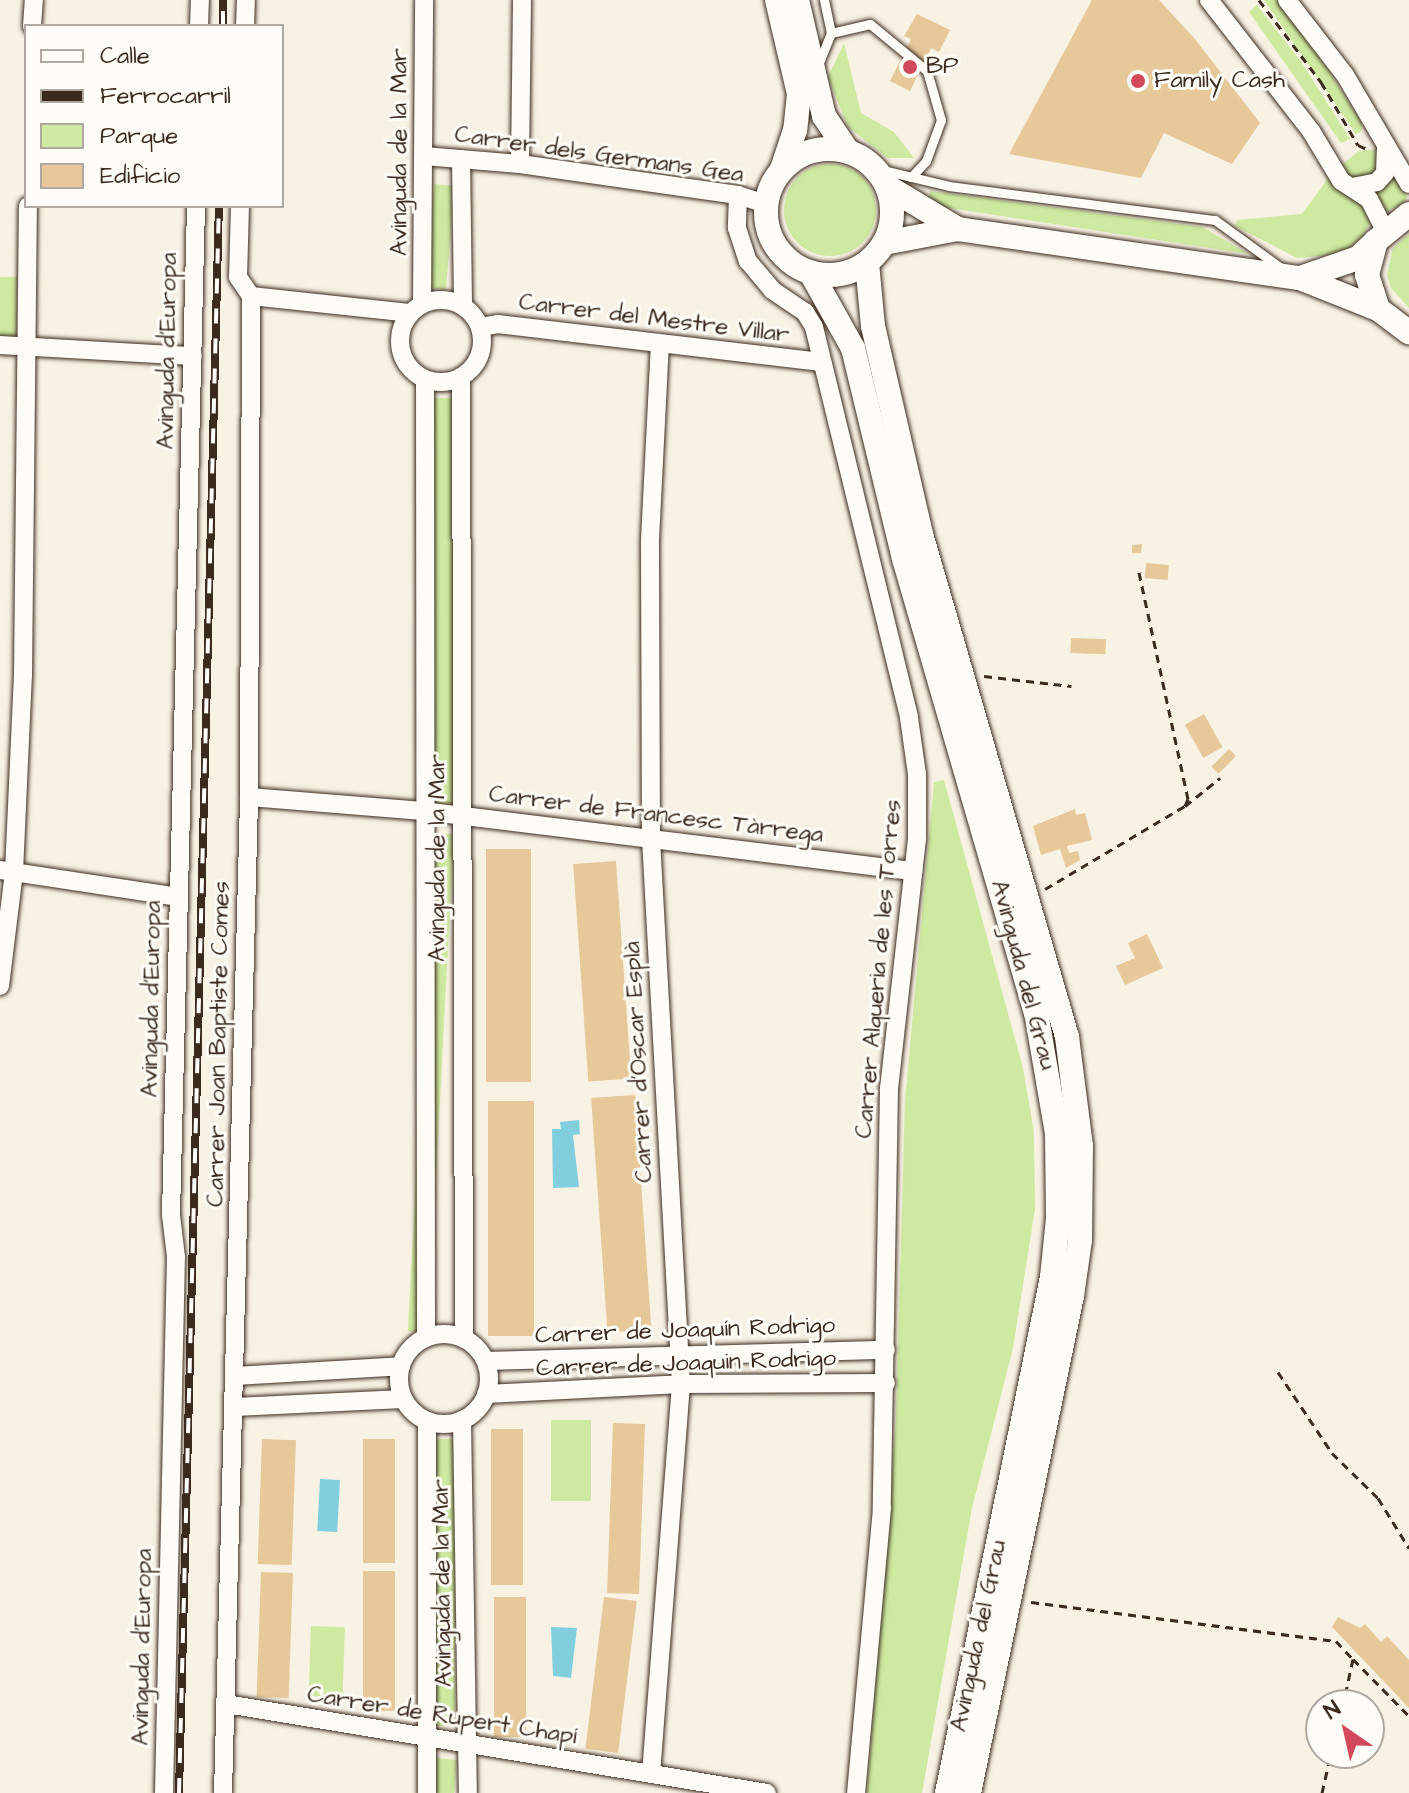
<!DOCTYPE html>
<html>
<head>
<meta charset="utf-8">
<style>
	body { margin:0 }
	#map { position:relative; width:1409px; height:1793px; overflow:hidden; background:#f8f2e4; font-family:"Architects Daughter",sans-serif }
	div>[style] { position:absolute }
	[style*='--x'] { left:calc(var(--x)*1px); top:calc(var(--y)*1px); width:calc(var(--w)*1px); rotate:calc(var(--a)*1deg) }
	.green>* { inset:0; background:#ceeaa0; transform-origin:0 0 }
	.round { border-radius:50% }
	.water>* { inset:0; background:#81cfde; transform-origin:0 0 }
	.building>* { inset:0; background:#e6c899; transform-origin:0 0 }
	.path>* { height:3px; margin-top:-1.5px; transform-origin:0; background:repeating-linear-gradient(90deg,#3b2a1e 0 8px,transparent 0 14px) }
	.roads { filter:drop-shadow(0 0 2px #3b2a1e) drop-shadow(0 0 2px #3b2a1e) }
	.service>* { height:9px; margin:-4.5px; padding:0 4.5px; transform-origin:4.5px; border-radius:4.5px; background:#fdfcf7 }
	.minor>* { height:18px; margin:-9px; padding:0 9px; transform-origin:9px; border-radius:9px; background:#fdfcf7 }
	.minor>.ring { margin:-9px; padding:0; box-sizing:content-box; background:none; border:18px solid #fdfcf7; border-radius:50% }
	.secondary>* { height:24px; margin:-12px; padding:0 12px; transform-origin:12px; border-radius:12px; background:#fdfcf7 }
	.secondary>.ring { margin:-12px; padding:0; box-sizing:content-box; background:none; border:24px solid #fdfcf7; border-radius:50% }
	.rail>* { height:8px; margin-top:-4px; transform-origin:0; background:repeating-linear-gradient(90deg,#fdfcf7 0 15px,#3b2a1e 0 30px); box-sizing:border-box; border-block:2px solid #3b2a1e }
	.dots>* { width:22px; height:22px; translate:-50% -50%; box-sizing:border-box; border:4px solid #fdfcf7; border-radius:50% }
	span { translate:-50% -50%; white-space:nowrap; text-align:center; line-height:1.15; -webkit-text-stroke:6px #fdfcf7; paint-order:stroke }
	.poi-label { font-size:24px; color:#3b2a1e }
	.left { translate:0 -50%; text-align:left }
	.street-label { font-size:24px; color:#3b2a1e }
	.legend { position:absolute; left:24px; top:24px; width:260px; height:184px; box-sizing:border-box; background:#fdfcf7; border:2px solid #afa8a0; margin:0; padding:10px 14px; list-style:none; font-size:24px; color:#3b2a1e }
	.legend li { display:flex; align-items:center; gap:16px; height:40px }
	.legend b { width:40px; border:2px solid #afa8a0 }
	.north { position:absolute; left:1305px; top:1689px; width:80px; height:80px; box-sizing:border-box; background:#fdfcf7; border:2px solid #afa8a0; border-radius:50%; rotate:326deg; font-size:22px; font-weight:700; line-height:32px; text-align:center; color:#3b2a1e }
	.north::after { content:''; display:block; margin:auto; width:28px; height:36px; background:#d1495b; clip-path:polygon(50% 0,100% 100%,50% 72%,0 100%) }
</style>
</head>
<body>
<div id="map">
	<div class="green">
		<div style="clip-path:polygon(1264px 0,1279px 0,1312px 45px,1362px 123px,1361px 132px,1356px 134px)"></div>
		<div style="clip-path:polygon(1257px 5px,1302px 63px,1350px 139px,1341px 143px,1249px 12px)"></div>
		<div style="clip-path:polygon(844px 43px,861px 113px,894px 132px,914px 158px,888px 158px,848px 127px,828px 77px)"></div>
		<div style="clip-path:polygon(1379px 149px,1374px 174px,1351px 179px,1339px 167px,1359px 151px)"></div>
		<div class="round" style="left:784px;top:164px;width:92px;height:92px"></div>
		<div style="clip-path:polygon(1392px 174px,1407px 196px,1405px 203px,1385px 212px,1375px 192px)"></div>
		<div style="clip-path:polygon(1329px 177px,1340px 192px,1360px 199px,1370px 222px,1362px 238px,1340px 254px,1297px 258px,1235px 226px,1237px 220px,1302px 214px)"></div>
		<div style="left:434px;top:184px;width:21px;height:104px;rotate:5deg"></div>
		<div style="clip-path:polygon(930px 191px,1202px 227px,1249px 254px,943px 207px,928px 199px)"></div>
		<div style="clip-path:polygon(1409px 234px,1409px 308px,1391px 288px,1387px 275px,1393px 248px)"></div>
		<div style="left:0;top:277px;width:17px;height:61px"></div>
		<div style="left:456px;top:398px;width:406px;height:24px;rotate:90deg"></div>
		<div style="clip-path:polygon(944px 780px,1023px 1068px,1034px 1132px,1035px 1209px,1013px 1348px,972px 1508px,922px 1793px,867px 1793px,896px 1420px,905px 1101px,934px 782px)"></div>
		<div style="left:434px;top:833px;width:20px;height:499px;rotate:3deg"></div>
		<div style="left:551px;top:1420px;width:40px;height:81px"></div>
		<div style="left:455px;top:1439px;width:287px;height:20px;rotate:90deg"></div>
		<div style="left:311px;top:1626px;width:34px;height:70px;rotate:2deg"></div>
		<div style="left:435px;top:1758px;width:22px;height:35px;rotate:5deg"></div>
	</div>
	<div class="water">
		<div style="clip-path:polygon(579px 1120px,580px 1134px,573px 1135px,579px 1187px,553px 1188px,552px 1129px,561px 1129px,560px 1122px)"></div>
		<div style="left:320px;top:1479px;width:20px;height:52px;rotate:3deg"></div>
		<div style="clip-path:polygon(551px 1627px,577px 1628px,571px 1678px,553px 1676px)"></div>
	</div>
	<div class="building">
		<div style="clip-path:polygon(1092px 0,1159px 0,1195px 39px,1260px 123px,1232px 164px,1164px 133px,1141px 178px,1009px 154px)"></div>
		<div style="clip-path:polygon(917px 14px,950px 30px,939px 52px,931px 48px,910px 91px,890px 81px,911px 39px,904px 36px)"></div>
		<div style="clip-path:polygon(1142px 544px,1141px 553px,1132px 553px,1132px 545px)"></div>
		<div style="left:1146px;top:563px;width:23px;height:15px;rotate:5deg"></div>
		<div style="left:1071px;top:638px;width:35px;height:15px;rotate:2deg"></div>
		<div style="left:1204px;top:714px;width:38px;height:22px;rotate:61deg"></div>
		<div style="left:1229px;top:749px;width:10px;height:25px;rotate:45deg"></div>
		<div style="clip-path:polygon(1075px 809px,1076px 815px,1085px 813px,1092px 840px,1067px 846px,1069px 853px,1078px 851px,1080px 860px,1066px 868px,1060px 849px,1041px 855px,1033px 826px)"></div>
		<div style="left:486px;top:849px;width:45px;height:233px"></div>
		<div style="left:616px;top:861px;width:218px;height:43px;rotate:86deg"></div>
		<div style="clip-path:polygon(1147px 934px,1163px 968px,1125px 985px,1116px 966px,1135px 958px,1128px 943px)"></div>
		<div style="left:635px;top:1095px;width:235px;height:44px;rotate:86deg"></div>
		<div style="left:488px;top:1101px;width:46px;height:235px"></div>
		<div style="left:613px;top:1423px;width:32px;height:170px;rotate:2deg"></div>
		<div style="left:491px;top:1429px;width:32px;height:156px"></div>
		<div style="left:262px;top:1439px;width:34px;height:125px;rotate:2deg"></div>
		<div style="left:395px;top:1439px;width:124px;height:32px;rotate:90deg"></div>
		<div style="left:363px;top:1571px;width:32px;height:140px"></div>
		<div style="left:261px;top:1572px;width:32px;height:125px;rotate:2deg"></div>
		<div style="left:494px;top:1597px;width:32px;height:140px"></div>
		<div style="left:604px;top:1597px;width:33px;height:153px;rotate:7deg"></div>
		<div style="clip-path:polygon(1338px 1617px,1360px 1628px,1365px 1624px,1381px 1642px,1387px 1636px,1409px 1660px,1409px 1708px,1332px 1627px)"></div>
	</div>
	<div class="path">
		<div style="--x:1259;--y:0;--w:103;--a:52.9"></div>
		<div style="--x:1321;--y:82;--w:73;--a:59.6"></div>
		<div style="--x:1358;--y:145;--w:10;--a:24"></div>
		<div style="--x:984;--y:676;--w:88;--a:6.6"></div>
		<div style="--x:1185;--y:806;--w:45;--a:-38.7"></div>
		<div style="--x:1045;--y:889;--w:163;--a:-30.7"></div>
		<div style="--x:1185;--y:806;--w:8;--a:-67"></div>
		<div style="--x:1188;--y:799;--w:236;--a:-102.2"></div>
		<div style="--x:1278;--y:1372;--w:97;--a:56.3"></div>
		<div style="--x:1332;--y:1453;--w:64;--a:44.4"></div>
		<div style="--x:1378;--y:1498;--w:59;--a:58.2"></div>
		<div style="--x:1031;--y:1602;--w:307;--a:7.3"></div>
		<div style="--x:1336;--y:1641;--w:25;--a:47"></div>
		<div style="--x:1353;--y:1659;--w:47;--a:102.3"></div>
		<div style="--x:1353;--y:1659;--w:80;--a:45.5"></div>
		<div style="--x:1322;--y:1793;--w:41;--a:-77.3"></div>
	</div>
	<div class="roads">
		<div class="service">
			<div style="--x:831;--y:33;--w:40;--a:-13"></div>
			<div style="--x:870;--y:24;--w:74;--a:39.5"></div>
			<div style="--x:927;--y:71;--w:51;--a:74.1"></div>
			<div style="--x:941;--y:120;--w:44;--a:110.1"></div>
			<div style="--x:926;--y:161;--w:22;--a:133"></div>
			<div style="--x:818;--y:65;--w:35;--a:-68"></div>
			<div style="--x:831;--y:33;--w:34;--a:-102"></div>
			<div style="--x:874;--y:168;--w:77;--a:13.5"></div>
			<div style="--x:949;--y:186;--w:268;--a:7.3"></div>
			<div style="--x:1215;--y:220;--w:82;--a:36"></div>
		</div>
		<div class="minor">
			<div style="--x:1209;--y:0;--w:166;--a:52.1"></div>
			<div style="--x:1311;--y:131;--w:58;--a:59"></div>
			<div style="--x:1341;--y:181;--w:33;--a:33"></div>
			<div style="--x:1369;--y:199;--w:35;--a:63"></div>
			<div style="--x:1287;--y:0;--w:95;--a:52.3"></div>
			<div style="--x:1345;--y:75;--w:126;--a:59.6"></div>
			<div style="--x:32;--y:26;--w:26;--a:-86"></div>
			<div style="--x:199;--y:26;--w:26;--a:-88"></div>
			<div style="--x:245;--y:26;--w:26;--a:-88"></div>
			<div style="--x:424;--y:156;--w:96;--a:4.8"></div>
			<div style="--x:520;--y:164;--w:220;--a:8.1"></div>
			<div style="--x:738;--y:195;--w:29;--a:18"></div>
			<div style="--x:461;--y:159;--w:146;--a:89.2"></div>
			<div style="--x:520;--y:164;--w:164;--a:-89.3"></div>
			<div style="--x:1352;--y:187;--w:25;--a:-11"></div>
			<div style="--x:1377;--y:182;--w:12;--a:-48"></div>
			<div style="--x:1385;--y:173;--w:23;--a:-88"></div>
			<div style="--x:738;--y:195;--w:33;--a:92"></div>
			<div style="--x:737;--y:228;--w:35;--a:72"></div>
			<div style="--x:748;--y:261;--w:38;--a:50"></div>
			<div style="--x:772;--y:290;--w:40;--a:34"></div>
			<div style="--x:805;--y:312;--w:17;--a:59"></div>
			<div style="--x:814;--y:327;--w:402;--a:76.3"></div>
			<div style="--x:909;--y:718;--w:57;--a:81.9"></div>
			<div style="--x:917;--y:774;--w:65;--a:90"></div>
			<div style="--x:917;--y:839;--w:252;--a:96.4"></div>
			<div style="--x:889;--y:1089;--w:419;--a:91"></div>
			<div style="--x:882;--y:1508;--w:286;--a:95.2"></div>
			<div style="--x:240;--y:206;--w:71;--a:91.6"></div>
			<div style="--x:238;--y:277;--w:23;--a:56"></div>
			<div style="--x:251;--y:296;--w:159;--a:6.1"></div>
			<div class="ring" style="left:400px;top:300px;width:64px;height:64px"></div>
			<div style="--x:422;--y:304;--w:304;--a:-89.6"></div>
			<div style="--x:480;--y:327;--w:18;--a:-9"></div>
			<div style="--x:498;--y:324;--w:325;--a:6.7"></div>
			<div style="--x:0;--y:345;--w:193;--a:3.3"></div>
			<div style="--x:461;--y:377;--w:962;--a:89.82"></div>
			<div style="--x:425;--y:379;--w:959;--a:89.94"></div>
			<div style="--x:249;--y:797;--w:175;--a:4.6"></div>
			<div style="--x:423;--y:811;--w:494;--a:7"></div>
			<div style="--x:0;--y:870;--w:180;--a:8.6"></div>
			<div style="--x:0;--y:986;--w:115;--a:-83"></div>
			<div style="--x:14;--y:872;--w:197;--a:-87.4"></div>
			<div style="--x:23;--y:675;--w:469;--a:-89.4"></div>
			<div class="ring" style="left:399px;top:1334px;width:72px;height:72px"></div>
			<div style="--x:486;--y:1361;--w:400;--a:-1.6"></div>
			<div style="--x:235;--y:1376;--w:166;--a:-3.4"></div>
			<div style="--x:486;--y:1394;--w:195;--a:-2.9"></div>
			<div style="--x:681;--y:1384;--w:205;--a:-0.3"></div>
			<div style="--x:235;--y:1407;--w:168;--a:-2.7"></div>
			<div style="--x:462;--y:1420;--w:373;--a:89.1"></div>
			<div style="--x:427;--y:1421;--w:372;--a:90"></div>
			<div style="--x:226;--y:1704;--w:548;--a:9.34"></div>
			<div style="--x:651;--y:1774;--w:391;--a:-85.6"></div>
			<div style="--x:681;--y:1384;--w:546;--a:-93.15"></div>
			<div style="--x:651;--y:839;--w:299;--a:-90.2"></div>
			<div style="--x:650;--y:540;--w:195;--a:-87.1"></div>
			<div style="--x:164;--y:1793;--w:536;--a:-88.72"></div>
			<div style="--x:176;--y:1257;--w:42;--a:-96.8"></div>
			<div style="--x:171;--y:1215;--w:1009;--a:-88.58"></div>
			<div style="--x:223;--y:1793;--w:996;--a:-88.5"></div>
			<div style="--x:249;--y:797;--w:501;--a:-89.77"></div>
		</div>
		<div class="secondary">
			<div style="--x:777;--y:0;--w:97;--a:76.8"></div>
			<div style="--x:799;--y:94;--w:36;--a:96"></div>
			<div style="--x:795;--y:130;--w:41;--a:108.4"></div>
			<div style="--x:797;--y:0;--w:119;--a:76.9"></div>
			<div style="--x:824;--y:116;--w:43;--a:56.3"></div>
			<div class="ring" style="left:766px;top:149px;width:102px;height:102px"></div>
			<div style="--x:888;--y:187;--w:82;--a:31"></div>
			<div style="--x:1409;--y:214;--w:43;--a:140.7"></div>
			<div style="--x:1376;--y:241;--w:35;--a:105"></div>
			<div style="--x:1367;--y:275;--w:36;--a:72"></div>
			<div style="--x:1378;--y:309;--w:39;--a:37"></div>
			<div style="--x:884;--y:243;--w:75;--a:-10.7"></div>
			<div style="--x:958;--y:229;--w:345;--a:8.2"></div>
			<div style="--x:1300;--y:278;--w:84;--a:21.7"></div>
			<div style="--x:867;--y:263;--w:63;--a:84.6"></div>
			<div style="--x:873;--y:326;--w:213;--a:77"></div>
			<div style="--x:921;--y:534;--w:524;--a:73.81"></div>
			<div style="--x:1067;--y:1037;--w:110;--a:82.7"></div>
			<div style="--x:1081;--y:1146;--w:94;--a:90.6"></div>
			<div style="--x:1080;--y:1240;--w:57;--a:98.1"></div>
			<div style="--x:1072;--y:1296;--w:508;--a:101.71"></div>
			<div style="--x:811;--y:273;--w:86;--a:60.8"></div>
			<div style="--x:853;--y:348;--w:217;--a:76.4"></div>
			<div style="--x:904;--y:559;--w:472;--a:73.8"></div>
			<div style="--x:1036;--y:1012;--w:124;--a:80.2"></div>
			<div style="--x:1057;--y:1134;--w:84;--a:89.3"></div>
			<div style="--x:1058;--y:1218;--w:59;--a:95.8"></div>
			<div style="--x:1052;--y:1277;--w:527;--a:101.5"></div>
			<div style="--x:1300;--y:278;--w:61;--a:-19"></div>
			<div style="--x:1358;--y:258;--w:23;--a:-43"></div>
		</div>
	</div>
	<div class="rail">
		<div style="--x:223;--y:26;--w:26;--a:-90"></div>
		<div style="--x:179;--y:1793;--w:1588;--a:-88.56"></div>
	</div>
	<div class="dots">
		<div style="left:910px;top:67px;background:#d1495b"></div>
		<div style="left:1138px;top:81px;background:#d1495b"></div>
	</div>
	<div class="poi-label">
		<span class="left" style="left:926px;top:67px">BP</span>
		<span class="left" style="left:1154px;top:81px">Family Cash</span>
	</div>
	<div class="street-label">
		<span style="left:400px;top:152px;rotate:-90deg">Avinguda de la Mar</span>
		<span style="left:599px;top:155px;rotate:8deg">Carrer dels Germans Gea</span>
		<span style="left:654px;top:319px;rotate:7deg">Carrer del Mestre Villar</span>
		<span style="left:168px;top:351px;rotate:-89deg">Avinguda d'Europa</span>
		<span style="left:656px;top:815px;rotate:7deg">Carrer de Francesc Tàrrega</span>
		<span style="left:438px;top:858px;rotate:-90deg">Avinguda de la Mar</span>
		<span style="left:879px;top:969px;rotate:-85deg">Carrer Alqueria de les Torres</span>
		<span style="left:1023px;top:975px;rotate:75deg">Avinguda del Grau</span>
		<span style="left:152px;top:999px;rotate:-89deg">Avinguda d'Europa</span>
		<span style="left:219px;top:1044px;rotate:-89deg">Carrer Joan Baptiste Comes</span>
		<span style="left:639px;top:1062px;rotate:-93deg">Carrer d'Oscar Esplà</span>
		<span style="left:685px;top:1331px;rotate:-2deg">Carrer de Joaquín Rodrigo</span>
		<span style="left:686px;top:1364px;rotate:-2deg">Carrer de Joaquin Rodrigo</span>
		<span style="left:443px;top:1583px;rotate:-91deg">Avinguda de la Mar</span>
		<span style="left:979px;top:1636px;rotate:-78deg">Avinguda del Grau</span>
		<span style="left:143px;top:1647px;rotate:-89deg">Avinguda d'Europa</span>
		<span style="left:442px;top:1716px;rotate:9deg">Carrer de Rupert Chapí</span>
	</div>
	<ul class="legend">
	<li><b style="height:10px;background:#fdfcf7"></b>Calle</li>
	<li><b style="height:10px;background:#3b2a1e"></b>Ferrocarril</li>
	<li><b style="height:22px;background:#ceeaa0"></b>Parque</li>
	<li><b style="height:22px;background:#e6c899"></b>Edificio</li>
	</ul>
	<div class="north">N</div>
</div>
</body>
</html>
